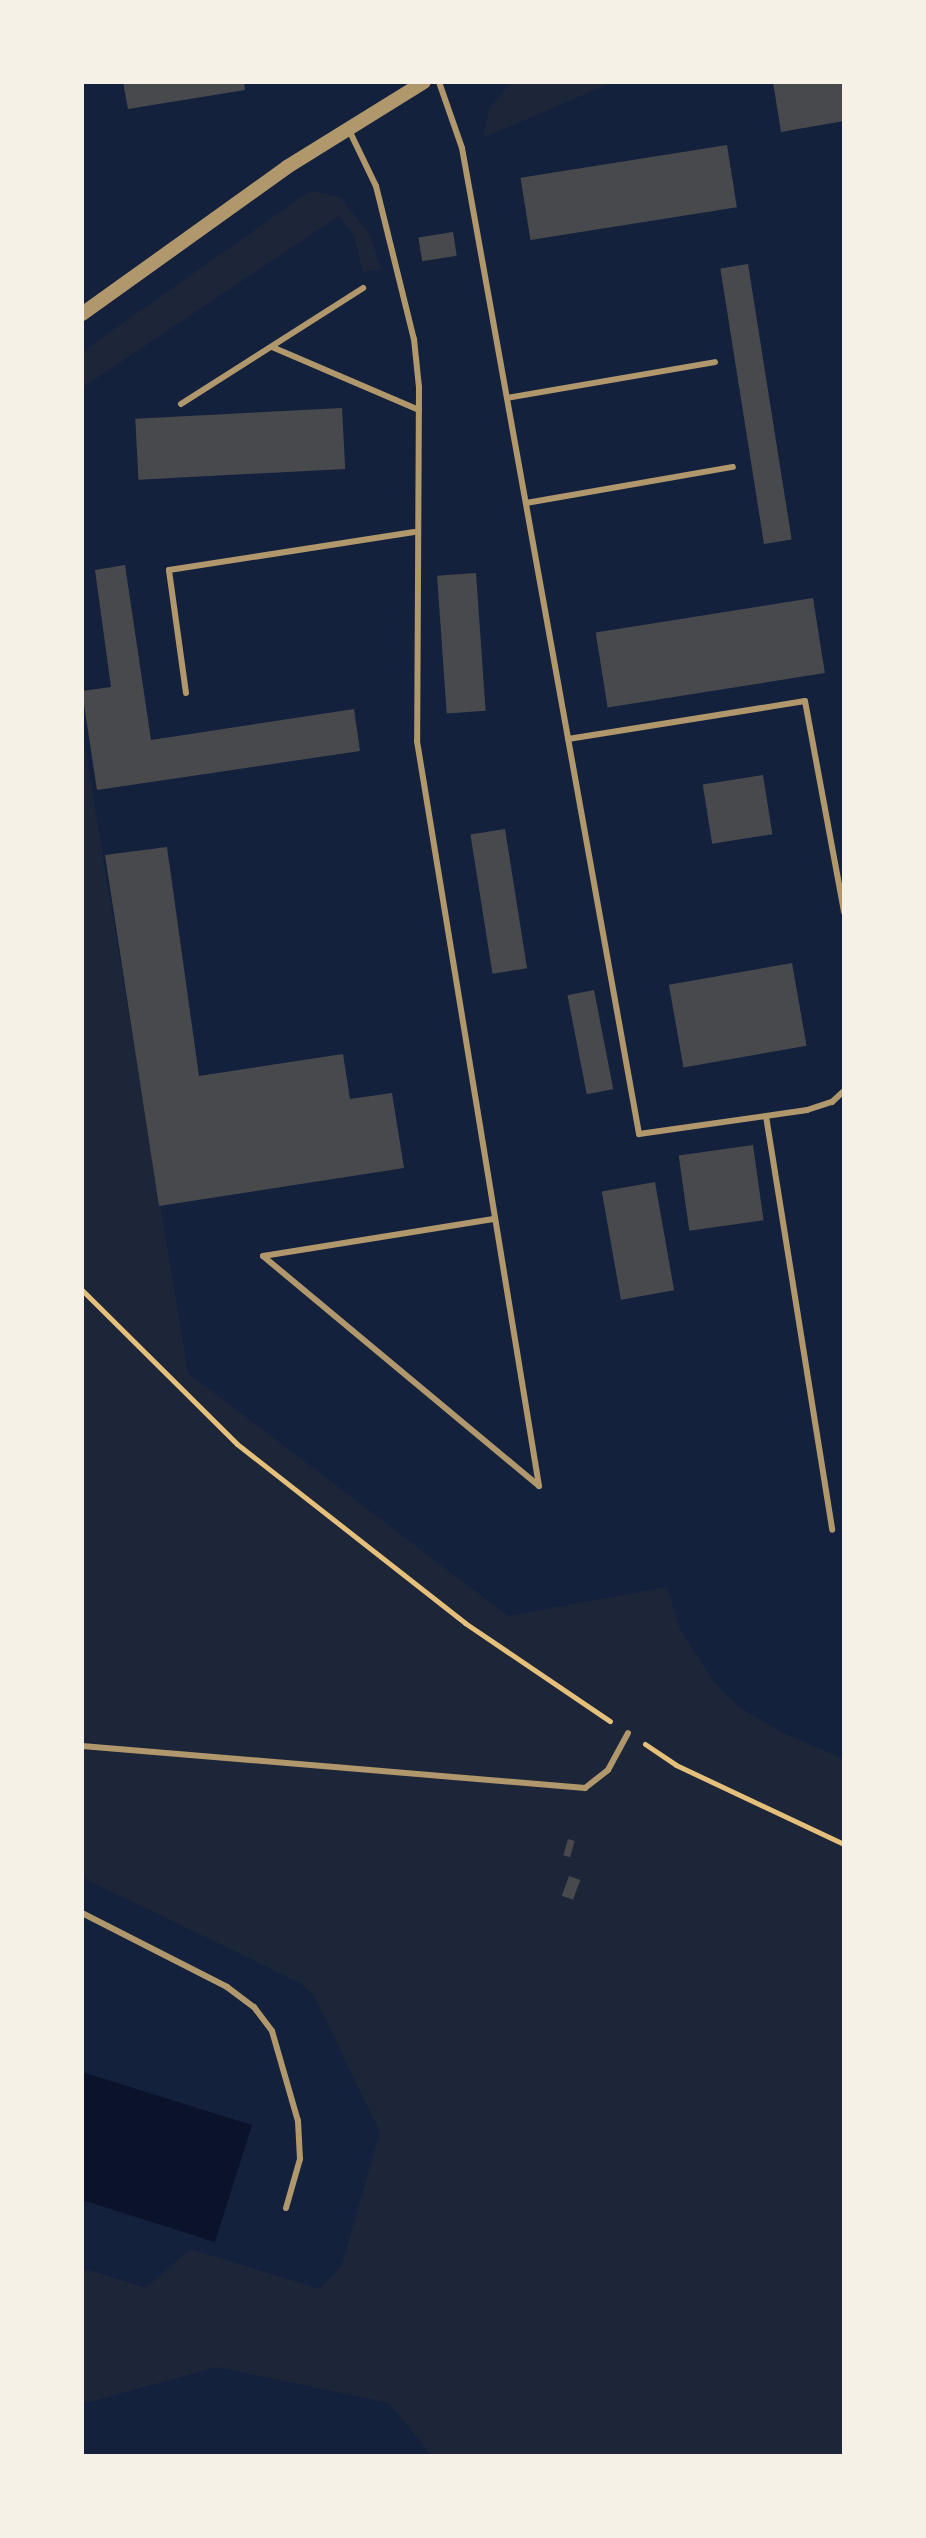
<!DOCTYPE html>
<html>
<head>
<meta charset="utf-8">
<style>
	body { margin:0 }
	#map { position:relative; width:926px; height:2538px; overflow:hidden; background:#14213d; font-family:Lato,sans-serif }
	div>[style] { position:absolute }
	[style*='--x'] { left:calc(var(--x)*1px); top:calc(var(--y)*1px); width:calc(var(--w)*1px); rotate:calc(var(--a)*1deg) }
	.green>* { inset:0; background:#1d2539 }
	.water>* { inset:0; background:#0b132b }
	.building>* { inset:0; background:#48494c; transform-origin:0 0 }
	.path>* { height:5px; margin:-2.5px; padding:0 2.5px; transform-origin:2.5px; border-radius:2.5px; background:#e5c07b }
	.service>* { height:6px; margin:-3px; padding:0 3px; transform-origin:3px; border-radius:3px; background:#b1986c }
	.tertiary>* { height:14px; margin:-7px; padding:0 7px; transform-origin:7px; border-radius:7px; background:#b1986c }
	span { translate:-50% -50%; white-space:nowrap; text-align:center; line-height:1.15; -webkit-text-stroke:8px #f6f1e7; paint-order:stroke }
	.frame { position:absolute; inset:0; border:84px solid #f6f1e7; pointer-events:none }
</style>
</head>
<body>
<div id="map">
	<div class="green">
		<div style="clip-path:polygon(511px 82px,613px 82px,483px 138px,489px 109px)"></div>
		<div style="clip-path:polygon(310px 191px,340px 197px,370px 235px,381px 269px,363px 272px,354px 235px,339px 216px,82px 388px,82px 352px)"></div>
		<div style="clip-path:polygon(82px 729px,188px 1373px,508px 1616px,667px 1587px,680px 1629px,715px 1684px,739px 1707px,785px 1734px,844px 1759px,844px 2456px,432px 2456px,389px 2403px,217px 2367px,82px 2404px,82px 2268px,146px 2288px,190px 2249px,320px 2289px,342px 2265px,380px 2132px,314px 1996px,300px 1983px,82px 1877px)"></div>
	</div>
	<div class="water">
		<div style="clip-path:polygon(82px 2072px,252px 2125px,215px 2242px,82px 2200px)"></div>
	</div>
	<div class="building">
		<div style="clip-path:polygon(123px 82px,244px 82px,245px 90px,128px 109px)"></div>
		<div style="clip-path:polygon(773px 82px,844px 82px,844px 121px,781px 132px)"></div>
		<div style="left:727px;top:145px;width:63px;height:209px;rotate:81deg"></div>
		<div style="left:453px;top:232px;width:24px;height:35px;rotate:81deg"></div>
		<div style="left:748px;top:264px;width:279px;height:28px;rotate:81deg"></div>
		<div style="left:342px;top:408px;width:61px;height:207px;rotate:87deg"></div>
		<div style="clip-path:polygon(125px 565px,151px 740px,354px 709px,360px 751px,97px 790px,82px 691px,111px 687px,95px 570px)"></div>
		<div style="left:476px;top:573px;width:138px;height:39px;rotate:86deg"></div>
		<div style="left:813px;top:598px;width:76px;height:220px;rotate:81deg"></div>
		<div style="left:763px;top:775px;width:60px;height:61px;rotate:81deg"></div>
		<div style="left:505px;top:829px;width:141px;height:35px;rotate:81deg"></div>
		<div style="clip-path:polygon(167px 847px,199px 1076px,343px 1054px,350px 1099px,392px 1093px,404px 1168px,159px 1206px,105px 855px)"></div>
		<div style="left:792px;top:963px;width:84px;height:125px;rotate:80deg"></div>
		<div style="left:594px;top:990px;width:101px;height:27px;rotate:79deg"></div>
		<div style="left:753px;top:1145px;width:76px;height:75px;rotate:82deg"></div>
		<div style="left:655px;top:1182px;width:110px;height:54px;rotate:80deg"></div>
		<div style="left:568px;top:1839px;width:7px;height:17px;rotate:16deg"></div>
		<div style="left:569px;top:1876px;width:12px;height:21px;rotate:20deg"></div>
	</div>
	<div class="path">
		<div style="--x:82;--y:1290;--w:218;--a:44.8"></div>
		<div style="--x:237;--y:1444;--w:290;--a:38.1"></div>
		<div style="--x:465;--y:1623;--w:175;--a:34.1"></div>
		<div style="--x:645;--y:1744;--w:37;--a:34"></div>
		<div style="--x:676;--y:1765;--w:186;--a:25.2"></div>
	</div>
	<div class="service">
		<div style="--x:439;--y:82;--w:70;--a:70.8"></div>
		<div style="--x:462;--y:148;--w:1002;--a:79.82"></div>
		<div style="--x:639;--y:1134;--w:170;--a:-8.1"></div>
		<div style="--x:807;--y:1110;--w:26;--a:-18"></div>
		<div style="--x:832;--y:1102;--w:16;--a:-43"></div>
		<div style="--x:349;--y:130;--w:62;--a:64.3"></div>
		<div style="--x:376;--y:186;--w:158;--a:76.1"></div>
		<div style="--x:414;--y:339;--w:48;--a:84.1"></div>
		<div style="--x:419;--y:387;--w:354;--a:90.3"></div>
		<div style="--x:417;--y:741;--w:755;--a:80.7"></div>
		<div style="--x:539;--y:1486;--w:359;--a:-140.2"></div>
		<div style="--x:263;--y:1256;--w:235;--a:-9.1"></div>
		<div style="--x:272;--y:347;--w:160;--a:23.2"></div>
		<div style="--x:507;--y:398;--w:211;--a:-9.8"></div>
		<div style="--x:181;--y:404;--w:216;--a:-32.5"></div>
		<div style="--x:526;--y:503;--w:210;--a:-9.9"></div>
		<div style="--x:186;--y:693;--w:124;--a:-97.9"></div>
		<div style="--x:169;--y:570;--w:248;--a:-8.8"></div>
		<div style="--x:568;--y:739;--w:240;--a:-9.1"></div>
		<div style="--x:805;--y:701;--w:215;--a:79.5"></div>
		<div style="--x:766;--y:1116;--w:419;--a:80.9"></div>
		<div style="--x:82;--y:1746;--w:505;--a:4.77"></div>
		<div style="--x:585;--y:1788;--w:29;--a:-38"></div>
		<div style="--x:608;--y:1770;--w:42;--a:-61.6"></div>
		<div style="--x:82;--y:1913;--w:163;--a:27"></div>
		<div style="--x:227;--y:1987;--w:34;--a:37"></div>
		<div style="--x:254;--y:2007;--w:30;--a:53"></div>
		<div style="--x:272;--y:2031;--w:94;--a:73.9"></div>
		<div style="--x:298;--y:2121;--w:38;--a:87"></div>
		<div style="--x:300;--y:2159;--w:51;--a:105.9"></div>
	</div>
	<div class="tertiary">
		<div style="--x:82;--y:314;--w:252;--a:-35.6"></div>
		<div style="--x:287;--y:167;--w:161;--a:-31.8"></div>
	</div>
	<div class="frame"></div>
</div>
</body>
</html>
